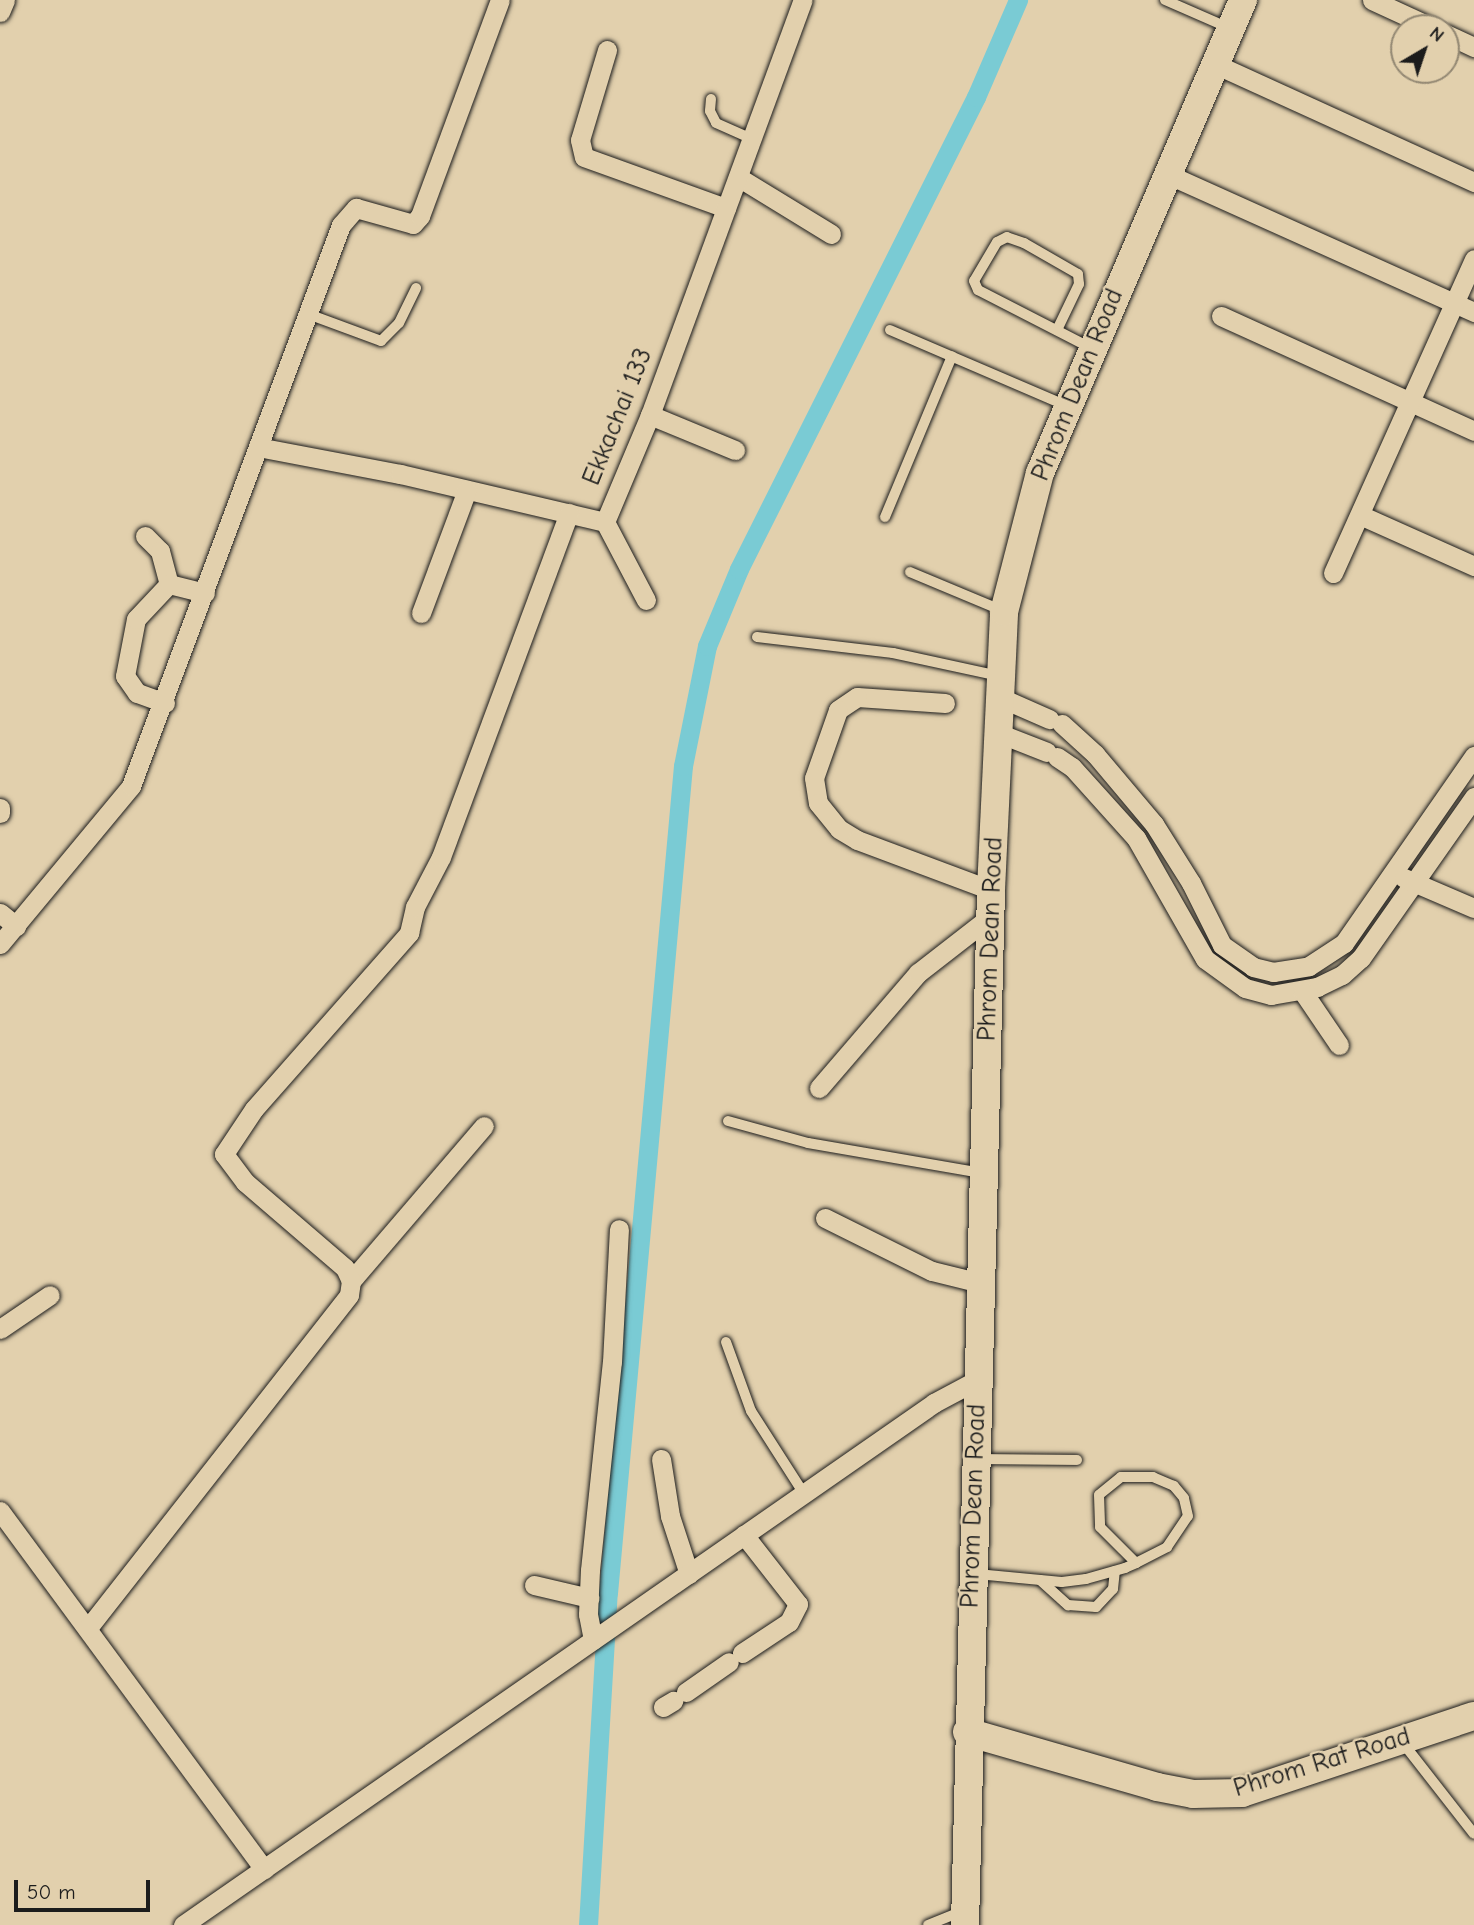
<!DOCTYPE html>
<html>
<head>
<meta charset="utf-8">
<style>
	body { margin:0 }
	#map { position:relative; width:1474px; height:1925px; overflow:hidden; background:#e2d0ad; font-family:"Comic Neue",sans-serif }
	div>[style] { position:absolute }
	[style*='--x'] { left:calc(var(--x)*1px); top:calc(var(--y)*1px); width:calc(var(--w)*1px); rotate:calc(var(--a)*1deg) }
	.canal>* { height:19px; margin:-9.5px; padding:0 9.5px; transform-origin:9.5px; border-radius:9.5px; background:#7acbd4 }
	.roads { filter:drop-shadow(0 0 2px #1c1c1c) drop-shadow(0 0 2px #1c1c1c) }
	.lane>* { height:10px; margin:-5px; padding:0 5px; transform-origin:5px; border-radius:5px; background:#e2d0ad }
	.street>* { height:19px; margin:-9.5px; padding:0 9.5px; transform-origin:9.5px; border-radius:9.5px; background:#e2d0ad }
	.secondary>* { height:28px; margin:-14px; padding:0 14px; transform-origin:14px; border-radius:14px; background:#e2d0ad }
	span { translate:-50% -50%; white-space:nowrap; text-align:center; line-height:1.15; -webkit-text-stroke:5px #e2d0ad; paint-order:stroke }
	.street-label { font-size:26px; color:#1c1c1c }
	.north { position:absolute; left:1390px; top:14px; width:70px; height:70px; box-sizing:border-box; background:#e2d0ad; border:2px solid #938873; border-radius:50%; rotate:39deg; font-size:19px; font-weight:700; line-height:28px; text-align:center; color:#1c1c1c }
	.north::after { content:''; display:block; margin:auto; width:24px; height:32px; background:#1c1c1c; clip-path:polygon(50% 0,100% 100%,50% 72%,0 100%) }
	.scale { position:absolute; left:14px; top:1880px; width:136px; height:32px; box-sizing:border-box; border:4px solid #1c1c1c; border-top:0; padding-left:9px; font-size:21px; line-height:24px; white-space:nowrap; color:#1c1c1c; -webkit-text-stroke:5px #e2d0ad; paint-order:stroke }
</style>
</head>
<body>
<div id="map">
	<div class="canal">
		<div style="--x:588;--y:1925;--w:333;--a:-86.6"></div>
		<div style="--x:608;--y:1593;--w:830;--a:-84.82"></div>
		<div style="--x:683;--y:766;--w:122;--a:-78.7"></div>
		<div style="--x:707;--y:646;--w:83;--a:-67.4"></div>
		<div style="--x:739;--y:569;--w:528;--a:-63.34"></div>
		<div style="--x:976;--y:97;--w:106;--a:-66.6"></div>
	</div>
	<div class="roads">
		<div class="lane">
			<div style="--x:1165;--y:0;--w:70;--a:23.6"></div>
			<div style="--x:711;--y:99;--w:12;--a:95"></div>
			<div style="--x:710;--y:111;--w:13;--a:63"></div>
			<div style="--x:716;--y:123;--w:37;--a:24"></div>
			<div style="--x:308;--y:314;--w:78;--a:20.3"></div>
			<div style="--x:381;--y:341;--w:25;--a:-45"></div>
			<div style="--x:399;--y:323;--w:39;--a:-64"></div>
			<div style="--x:890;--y:330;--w:193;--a:23.2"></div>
			<div style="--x:1057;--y:330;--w:51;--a:-64.4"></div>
			<div style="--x:1079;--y:284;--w:10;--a:-96"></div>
			<div style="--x:1078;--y:274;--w:62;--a:-150.1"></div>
			<div style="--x:1024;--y:243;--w:18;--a:-161"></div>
			<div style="--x:1007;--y:237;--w:11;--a:153"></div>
			<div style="--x:997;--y:242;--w:45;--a:120.5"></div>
			<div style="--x:974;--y:281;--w:10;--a:66"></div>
			<div style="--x:978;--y:290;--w:127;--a:27.2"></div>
			<div style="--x:885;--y:517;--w:174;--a:-67.4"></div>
			<div style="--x:910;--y:572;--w:99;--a:22.7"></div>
			<div style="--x:757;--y:637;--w:137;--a:6.7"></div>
			<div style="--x:893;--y:653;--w:108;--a:12.2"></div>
			<div style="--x:728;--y:1121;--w:83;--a:15.4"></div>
			<div style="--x:808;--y:1143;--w:176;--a:9.8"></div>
			<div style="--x:726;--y:1342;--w:73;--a:70.1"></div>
			<div style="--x:751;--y:1411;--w:98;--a:57.4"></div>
			<div style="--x:980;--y:1459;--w:97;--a:0.6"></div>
			<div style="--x:977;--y:1574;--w:85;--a:5.4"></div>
			<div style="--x:1062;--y:1582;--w:24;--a:-7"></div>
			<div style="--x:1086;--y:1579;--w:41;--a:-15.8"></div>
			<div style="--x:1125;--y:1568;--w:12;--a:-24"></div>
			<div style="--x:1136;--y:1563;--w:35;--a:-27"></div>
			<div style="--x:1167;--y:1547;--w:37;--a:-56"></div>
			<div style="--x:1188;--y:1516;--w:18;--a:-103"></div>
			<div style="--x:1184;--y:1498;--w:16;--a:-130"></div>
			<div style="--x:1174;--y:1486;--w:23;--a:-157"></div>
			<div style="--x:1153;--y:1477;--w:32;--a:180"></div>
			<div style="--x:1121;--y:1477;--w:28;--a:141"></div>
			<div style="--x:1099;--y:1495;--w:32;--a:88"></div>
			<div style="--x:1100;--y:1527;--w:51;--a:45"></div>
			<div style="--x:1040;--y:1580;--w:38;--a:42"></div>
			<div style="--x:1068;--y:1605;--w:28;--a:4"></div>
			<div style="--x:1096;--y:1607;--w:25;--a:-47"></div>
			<div style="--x:1113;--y:1589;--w:18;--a:-84"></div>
			<div style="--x:1403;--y:1743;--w:115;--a:52"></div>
			<div style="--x:928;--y:1925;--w:38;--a:-22"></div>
		</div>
		<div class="street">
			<div style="--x:1372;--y:0;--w:67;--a:24.7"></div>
			<div style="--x:0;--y:12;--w:13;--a:-67"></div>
			<div style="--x:1446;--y:34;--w:31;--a:25"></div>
			<div style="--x:607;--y:50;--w:94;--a:106.7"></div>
			<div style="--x:580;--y:140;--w:17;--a:77"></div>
			<div style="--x:584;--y:157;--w:151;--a:19.8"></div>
			<div style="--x:1215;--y:64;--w:285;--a:24.5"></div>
			<div style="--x:1167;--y:174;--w:337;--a:24.2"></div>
			<div style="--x:738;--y:177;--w:109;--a:31.5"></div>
			<div style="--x:1221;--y:316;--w:278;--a:24.4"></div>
			<div style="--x:650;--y:415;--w:92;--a:22.4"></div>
			<div style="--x:258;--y:447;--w:145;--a:10.8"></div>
			<div style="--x:400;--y:474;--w:211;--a:13.2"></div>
			<div style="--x:1360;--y:515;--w:125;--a:24.1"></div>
			<div style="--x:605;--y:522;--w:116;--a:-67.2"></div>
			<div style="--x:650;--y:415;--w:442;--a:-69.8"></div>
			<div style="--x:605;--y:522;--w:88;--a:62.3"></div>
			<div style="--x:145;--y:536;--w:21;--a:45"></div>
			<div style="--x:160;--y:551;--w:34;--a:75"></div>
			<div style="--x:1333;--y:573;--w:344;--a:-65.8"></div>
			<div style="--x:421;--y:613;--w:131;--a:-69.5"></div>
			<div style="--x:999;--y:697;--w:55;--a:23.7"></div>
			<div style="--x:165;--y:703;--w:30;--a:-160"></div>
			<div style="--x:137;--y:693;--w:21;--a:-125"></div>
			<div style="--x:125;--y:676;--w:58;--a:-79.1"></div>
			<div style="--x:136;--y:619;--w:48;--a:-46.7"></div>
			<div style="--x:169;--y:584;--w:37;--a:14"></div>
			<div style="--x:945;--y:703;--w:88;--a:-176.1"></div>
			<div style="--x:857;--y:697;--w:23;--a:146"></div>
			<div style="--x:838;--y:710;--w:72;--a:109.4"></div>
			<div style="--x:814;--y:778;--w:25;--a:81"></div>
			<div style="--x:818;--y:803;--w:33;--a:51"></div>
			<div style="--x:839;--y:829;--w:21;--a:31"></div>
			<div style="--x:857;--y:840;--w:143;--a:20.5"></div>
			<div style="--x:1062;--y:724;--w:45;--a:42.3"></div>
			<div style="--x:1095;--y:754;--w:92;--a:49.9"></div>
			<div style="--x:1154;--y:824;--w:70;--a:57.9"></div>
			<div style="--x:1191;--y:883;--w:69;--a:63.4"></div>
			<div style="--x:1222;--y:945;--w:38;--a:35"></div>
			<div style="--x:1253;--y:967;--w:21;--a:14"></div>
			<div style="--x:1273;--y:972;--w:36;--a:-9"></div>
			<div style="--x:1309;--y:966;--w:42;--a:-33.3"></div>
			<div style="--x:1344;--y:943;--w:228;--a:-55.2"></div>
			<div style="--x:1001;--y:734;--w:49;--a:21.4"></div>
			<div style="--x:1057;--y:757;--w:18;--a:34"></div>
			<div style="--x:1072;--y:767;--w:96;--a:48"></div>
			<div style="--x:1136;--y:838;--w:139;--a:60.3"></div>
			<div style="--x:1205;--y:959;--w:49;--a:35.9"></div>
			<div style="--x:1245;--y:988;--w:27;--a:15"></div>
			<div style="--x:1271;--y:995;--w:47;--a:-9.9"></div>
			<div style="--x:1317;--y:987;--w:28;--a:-26"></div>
			<div style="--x:1342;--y:975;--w:25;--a:-42"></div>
			<div style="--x:1361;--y:958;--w:197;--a:-54.9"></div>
			<div style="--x:0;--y:808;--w:5;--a:90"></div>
			<div style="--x:1404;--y:878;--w:76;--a:23.2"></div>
			<div style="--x:0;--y:913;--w:21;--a:39"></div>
			<div style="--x:0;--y:944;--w:205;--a:-50.3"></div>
			<div style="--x:131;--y:786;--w:599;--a:-69.48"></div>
			<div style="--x:341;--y:225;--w:23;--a:-49"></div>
			<div style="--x:356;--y:208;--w:59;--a:15.7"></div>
			<div style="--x:413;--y:224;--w:11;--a:-49"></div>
			<div style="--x:420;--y:216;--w:230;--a:-69.7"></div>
			<div style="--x:1303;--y:992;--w:64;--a:55.8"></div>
			<div style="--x:819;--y:1088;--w:152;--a:-49.3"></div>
			<div style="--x:918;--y:973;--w:91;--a:-37.9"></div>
			<div style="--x:825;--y:1218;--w:119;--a:26.4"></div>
			<div style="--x:932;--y:1271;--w:50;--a:13.8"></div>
			<div style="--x:351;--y:1281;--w:204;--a:-49.4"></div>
			<div style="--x:0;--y:1329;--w:60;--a:-34.2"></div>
			<div style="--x:661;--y:1459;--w:58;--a:81"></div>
			<div style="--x:670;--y:1516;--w:61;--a:71.9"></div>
			<div style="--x:0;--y:1511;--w:445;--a:53.6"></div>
			<div style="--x:534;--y:1585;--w:57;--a:13.3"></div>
			<div style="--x:88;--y:1628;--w:423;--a:-51.9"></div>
			<div style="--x:349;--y:1295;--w:14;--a:-82"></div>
			<div style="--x:351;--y:1281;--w:14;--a:-115"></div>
			<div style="--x:345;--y:1268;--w:132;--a:-139.3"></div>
			<div style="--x:245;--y:1182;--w:35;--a:-127"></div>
			<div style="--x:224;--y:1154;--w:54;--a:-56.3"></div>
			<div style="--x:254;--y:1109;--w:235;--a:-48.6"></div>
			<div style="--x:409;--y:933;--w:27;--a:-77"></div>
			<div style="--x:415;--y:907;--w:56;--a:-62.5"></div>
			<div style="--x:441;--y:857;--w:367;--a:-69.6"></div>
			<div style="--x:593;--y:1640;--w:26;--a:-101"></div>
			<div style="--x:588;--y:1614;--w:44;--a:-87.4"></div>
			<div style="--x:590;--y:1570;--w:209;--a:-84"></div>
			<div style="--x:612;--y:1362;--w:133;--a:-87"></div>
			<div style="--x:742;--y:1653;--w:56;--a:-33.4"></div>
			<div style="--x:789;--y:1622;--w:20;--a:-63"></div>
			<div style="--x:798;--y:1604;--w:88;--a:-128"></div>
			<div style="--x:686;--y:1692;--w:52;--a:-34.9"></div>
			<div style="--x:663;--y:1707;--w:12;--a:-31"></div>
			<div style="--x:183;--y:1925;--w:915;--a:-34.8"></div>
			<div style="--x:934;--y:1403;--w:49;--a:-28.1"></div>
		</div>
		<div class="secondary">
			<div style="--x:967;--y:1732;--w:198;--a:16.1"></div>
			<div style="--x:1157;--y:1787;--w:37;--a:11"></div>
			<div style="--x:1193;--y:1794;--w:49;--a:-1.2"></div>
			<div style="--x:1242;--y:1793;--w:244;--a:-18.4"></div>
			<div style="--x:965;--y:1925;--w:1035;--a:-88.56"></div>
			<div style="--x:991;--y:890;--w:278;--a:-87.3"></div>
			<div style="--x:1004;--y:612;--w:144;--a:-75.5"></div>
			<div style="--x:1040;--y:473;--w:515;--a:-66.77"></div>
		</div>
	</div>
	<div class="street-label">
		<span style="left:1078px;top:385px;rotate:-68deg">Phrom Dean Road</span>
		<span style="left:618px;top:417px;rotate:-68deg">Ekkachai 133</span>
		<span style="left:991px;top:939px;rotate:-88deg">Phrom Dean Road</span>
		<span style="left:974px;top:1506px;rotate:-88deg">Phrom Dean Road</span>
		<span style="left:1322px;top:1763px;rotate:-17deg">Phrom Rat Road</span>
	</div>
	<div class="north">N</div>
	<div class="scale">50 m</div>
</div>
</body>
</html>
